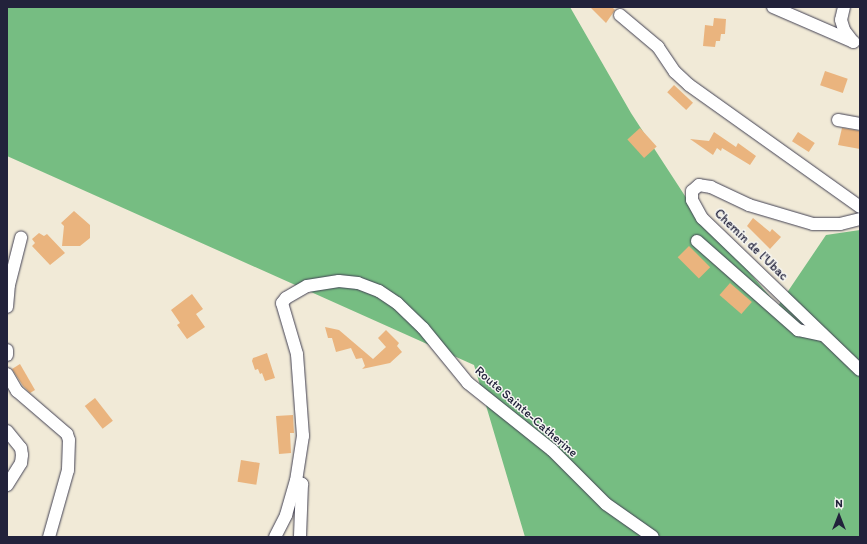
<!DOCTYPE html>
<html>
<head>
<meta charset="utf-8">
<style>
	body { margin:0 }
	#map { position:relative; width:867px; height:544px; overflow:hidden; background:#f1ead7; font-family:Itim,sans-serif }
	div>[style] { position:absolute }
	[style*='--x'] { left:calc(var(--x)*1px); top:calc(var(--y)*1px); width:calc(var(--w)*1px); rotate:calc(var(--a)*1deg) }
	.forest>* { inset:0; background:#76bd82 }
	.building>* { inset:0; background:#eab47e; transform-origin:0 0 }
	.roads { filter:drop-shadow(0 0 1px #414052) drop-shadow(0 0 1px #414052) }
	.minor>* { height:12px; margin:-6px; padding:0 6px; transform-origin:6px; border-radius:6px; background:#fff }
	span { translate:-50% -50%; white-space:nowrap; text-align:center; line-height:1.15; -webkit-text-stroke:3px #f6f6f2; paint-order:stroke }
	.street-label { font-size:13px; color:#22223b }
	.frame { position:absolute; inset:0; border:8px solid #22223b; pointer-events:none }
	.north { position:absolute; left:819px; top:496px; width:40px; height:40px; -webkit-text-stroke:3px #f6f6f2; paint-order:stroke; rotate:0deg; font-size:11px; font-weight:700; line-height:16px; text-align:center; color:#22223b }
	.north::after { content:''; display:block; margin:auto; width:14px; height:18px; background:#22223b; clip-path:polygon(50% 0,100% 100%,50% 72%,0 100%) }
</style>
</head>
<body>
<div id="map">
	<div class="forest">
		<div style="clip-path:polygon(7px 7px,570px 7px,631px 113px,687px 199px,778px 306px,826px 235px,860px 230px,860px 537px,525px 537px,474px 365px,7px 156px)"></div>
	</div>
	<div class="building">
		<div style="clip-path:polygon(590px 7px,612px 7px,615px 10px,606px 23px)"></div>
		<div style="clip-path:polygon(714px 18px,726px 19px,725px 34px,721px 34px,720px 41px,716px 41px,715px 47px,703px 46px,705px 25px,713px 26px)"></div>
		<div style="left:825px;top:71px;width:24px;height:15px;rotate:19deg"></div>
		<div style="left:674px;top:85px;width:26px;height:10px;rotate:43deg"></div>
		<div style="left:640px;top:128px;width:25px;height:17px;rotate:48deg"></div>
		<div style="clip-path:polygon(842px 128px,860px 131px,860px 149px,838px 145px)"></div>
		<div style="clip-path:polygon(714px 132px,736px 147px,738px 143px,756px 156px,750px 165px,722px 148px,721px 151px,717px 148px,713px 155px,690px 139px,709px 141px)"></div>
		<div style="left:798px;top:132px;width:20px;height:11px;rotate:33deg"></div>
		<div style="clip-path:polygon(74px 211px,90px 225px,90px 238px,80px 246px,62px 246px,64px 226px,61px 223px)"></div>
		<div style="clip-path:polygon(753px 218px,770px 232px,772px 229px,781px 237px,770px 249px,747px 226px)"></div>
		<div style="clip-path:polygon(39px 233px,44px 236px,47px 234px,65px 253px,50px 265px,32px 246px,35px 243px,32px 239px)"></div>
		<div style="left:689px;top:246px;width:30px;height:16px;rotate:45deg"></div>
		<div style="left:730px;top:283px;width:29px;height:16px;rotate:41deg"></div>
		<div style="clip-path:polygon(192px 294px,203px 309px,196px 314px,205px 327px,187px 339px,177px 325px,180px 323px,171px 310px)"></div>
		<div style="clip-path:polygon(325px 327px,339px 330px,373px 359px,386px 347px,378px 338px,386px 330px,399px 343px,397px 346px,402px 352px,390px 363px,362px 369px,365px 366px,362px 358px,356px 359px,351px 348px,336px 352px,332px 338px,328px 338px)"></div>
		<div style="clip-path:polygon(267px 353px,275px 378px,265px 381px,262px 373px,260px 374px,258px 369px,255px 370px,252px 361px,253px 358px)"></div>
		<div style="clip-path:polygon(20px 364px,35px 390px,30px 393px,23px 386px,12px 369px)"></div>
		<div style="left:95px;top:398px;width:29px;height:13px;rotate:52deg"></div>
		<div style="clip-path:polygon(293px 415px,294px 433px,290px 433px,291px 453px,279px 454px,276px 416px)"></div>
		<div style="left:241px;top:460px;width:19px;height:22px;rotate:9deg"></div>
	</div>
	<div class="roads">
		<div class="minor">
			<div style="--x:773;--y:7;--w:88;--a:23.4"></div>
			<div style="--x:844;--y:7;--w:13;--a:103"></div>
			<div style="--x:841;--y:20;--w:10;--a:73"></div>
			<div style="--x:844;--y:30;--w:15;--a:53"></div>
			<div style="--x:620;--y:15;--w:50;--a:40.1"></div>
			<div style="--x:658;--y:47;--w:30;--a:56"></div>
			<div style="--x:675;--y:72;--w:19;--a:43"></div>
			<div style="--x:689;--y:85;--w:210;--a:35.5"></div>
			<div style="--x:838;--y:120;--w:22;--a:10"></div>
			<div style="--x:860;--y:219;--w:21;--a:166"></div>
			<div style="--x:840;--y:224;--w:27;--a:180"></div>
			<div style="--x:813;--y:224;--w:67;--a:-163.5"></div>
			<div style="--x:749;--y:205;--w:42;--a:-154.7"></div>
			<div style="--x:711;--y:187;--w:12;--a:-171"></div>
			<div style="--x:699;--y:185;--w:9;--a:139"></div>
			<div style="--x:692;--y:191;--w:9;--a:90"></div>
			<div style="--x:692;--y:200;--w:21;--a:61"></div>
			<div style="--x:702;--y:218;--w:219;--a:43.9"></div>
			<div style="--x:697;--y:241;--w:135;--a:41.4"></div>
			<div style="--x:798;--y:330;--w:25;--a:12"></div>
			<div style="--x:7;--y:307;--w:22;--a:-85"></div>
			<div style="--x:9;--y:285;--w:49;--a:-75.7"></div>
			<div style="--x:7;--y:350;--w:5;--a:90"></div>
			<div style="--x:7;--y:374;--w:20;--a:60"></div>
			<div style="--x:17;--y:391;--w:66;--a:40.7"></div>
			<div style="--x:67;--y:434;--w:6;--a:72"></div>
			<div style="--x:69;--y:440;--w:30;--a:92"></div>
			<div style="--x:68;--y:470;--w:70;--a:105.8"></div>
			<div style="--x:7;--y:431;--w:22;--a:51"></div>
			<div style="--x:21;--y:448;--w:7;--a:82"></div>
			<div style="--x:22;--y:455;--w:8;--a:97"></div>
			<div style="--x:21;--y:463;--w:26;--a:122"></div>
			<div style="--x:296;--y:481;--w:7;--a:27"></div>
			<div style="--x:302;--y:484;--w:53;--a:92.2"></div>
			<div style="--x:275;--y:537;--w:25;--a:-63"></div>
			<div style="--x:286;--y:515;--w:35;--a:-74"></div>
			<div style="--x:296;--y:481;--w:46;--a:-81.2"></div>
			<div style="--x:303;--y:436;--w:82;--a:-94.2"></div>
			<div style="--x:297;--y:354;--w:53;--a:-106.4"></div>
			<div style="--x:282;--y:303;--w:6;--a:-51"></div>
			<div style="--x:286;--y:298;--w:24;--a:-30"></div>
			<div style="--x:307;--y:286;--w:32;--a:-9"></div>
			<div style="--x:339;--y:281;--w:19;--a:6"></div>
			<div style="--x:358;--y:283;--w:22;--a:21"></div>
			<div style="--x:379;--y:291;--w:22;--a:34"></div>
			<div style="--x:397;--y:303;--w:36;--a:44"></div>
			<div style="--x:423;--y:328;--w:71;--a:50.7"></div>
			<div style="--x:468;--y:383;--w:107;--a:38.6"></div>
			<div style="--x:552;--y:450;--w:76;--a:45"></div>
			<div style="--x:606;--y:504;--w:57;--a:35.1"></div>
		</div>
	</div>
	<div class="street-label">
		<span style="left:751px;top:245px;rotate:44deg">Chemin de l'Ubac</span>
		<span style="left:526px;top:412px;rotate:41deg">Route Sainte-Catherine</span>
	</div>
	<div class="frame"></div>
	<div class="north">N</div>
</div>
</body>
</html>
